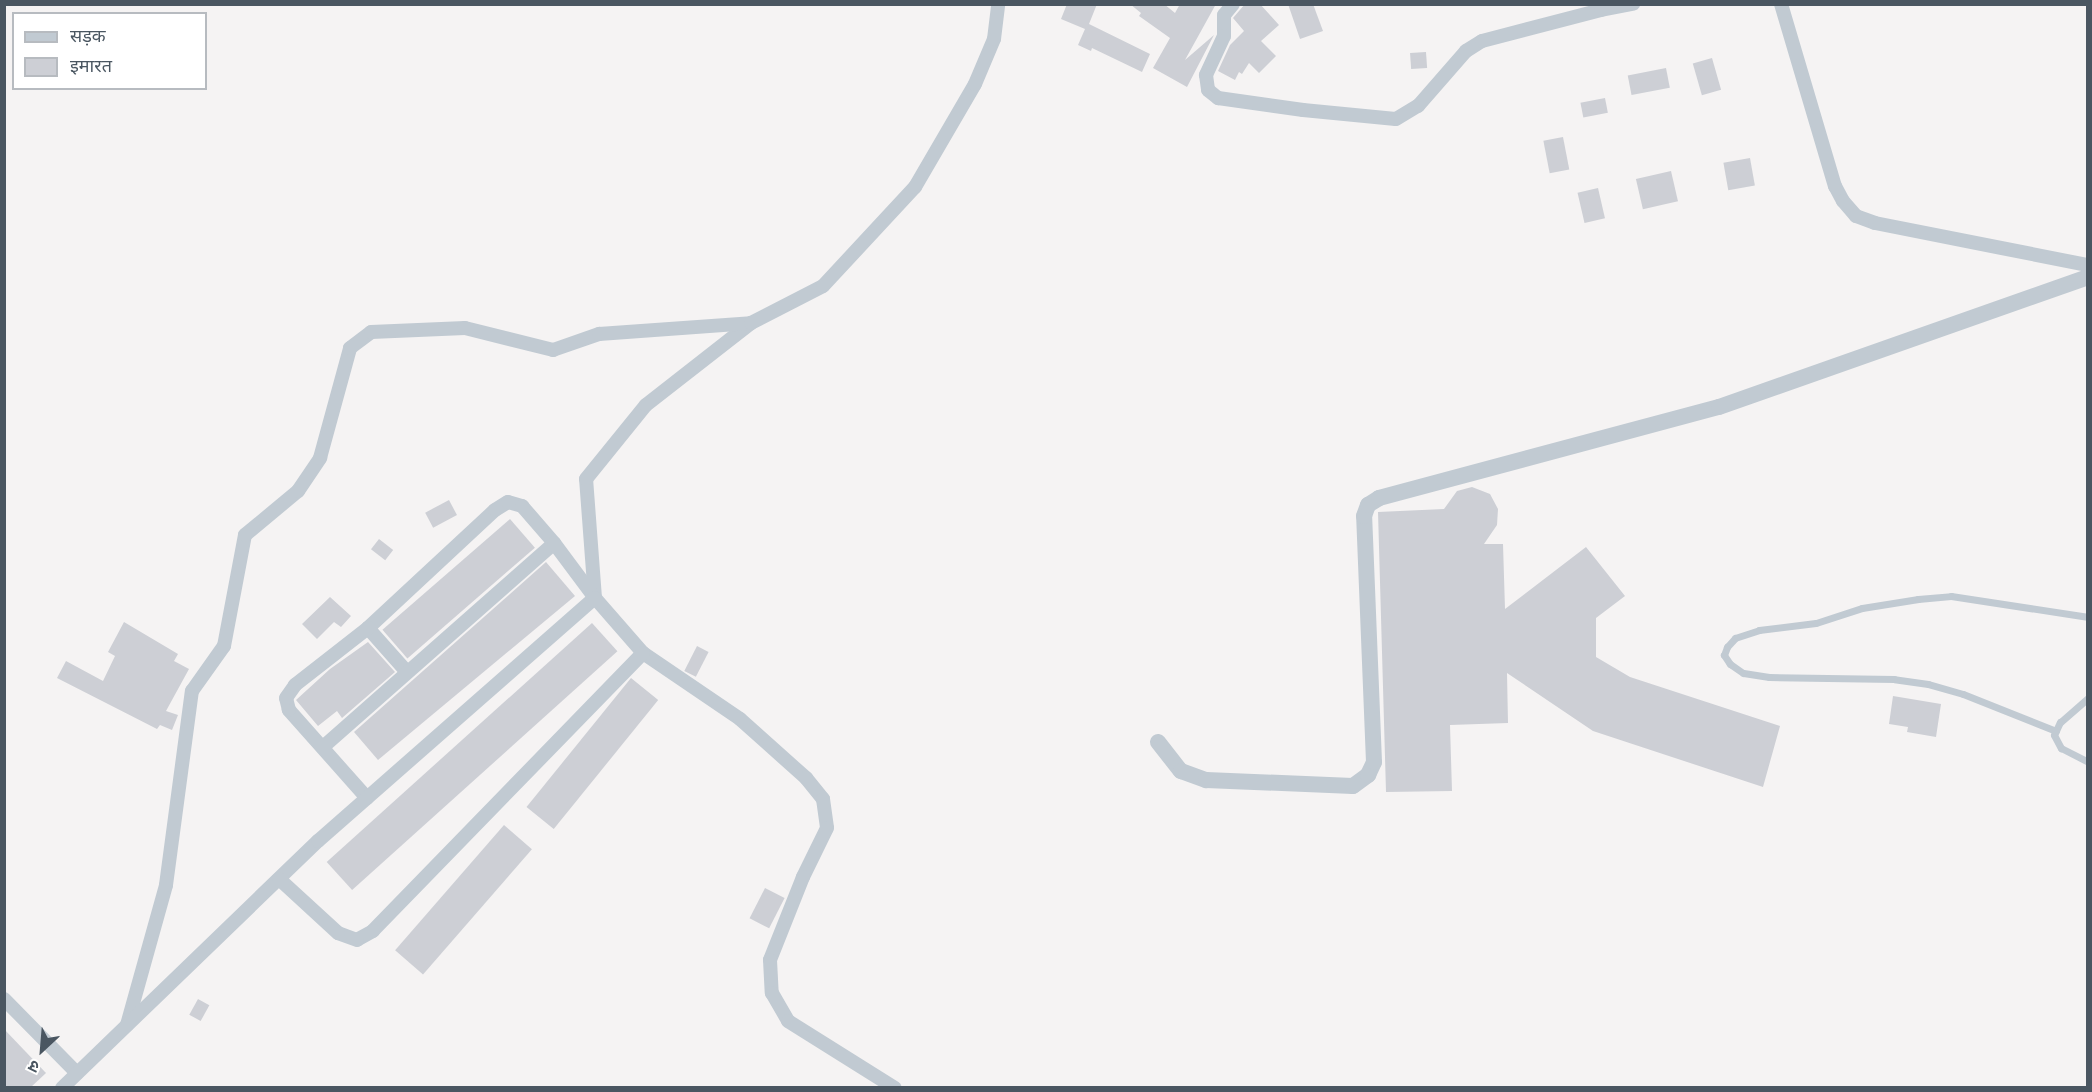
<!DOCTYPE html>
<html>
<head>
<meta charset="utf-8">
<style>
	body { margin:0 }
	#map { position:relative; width:2092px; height:1092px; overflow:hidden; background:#f5f3f3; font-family:Rubik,"Noto Sans Devanagari",sans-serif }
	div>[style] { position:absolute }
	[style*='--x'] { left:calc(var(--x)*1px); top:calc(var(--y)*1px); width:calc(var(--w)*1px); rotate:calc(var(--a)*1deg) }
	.building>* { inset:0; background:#cdcfd5; transform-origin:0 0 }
	.service>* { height:7px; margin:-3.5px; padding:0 3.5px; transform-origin:3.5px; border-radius:3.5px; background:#c1cad2 }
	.minor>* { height:14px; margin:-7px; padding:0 7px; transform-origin:7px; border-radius:7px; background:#c1cad2 }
	.tertiary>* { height:16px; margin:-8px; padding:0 8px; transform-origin:8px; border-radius:8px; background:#c1cad2 }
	span { translate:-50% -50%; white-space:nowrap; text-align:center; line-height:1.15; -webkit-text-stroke:5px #fff; paint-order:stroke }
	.frame { position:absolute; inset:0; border:6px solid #4a5661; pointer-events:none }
	.legend { position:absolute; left:12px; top:12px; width:195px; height:78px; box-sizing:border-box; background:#fff; border:2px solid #b7bbc0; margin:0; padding:8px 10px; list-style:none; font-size:18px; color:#4a5661 }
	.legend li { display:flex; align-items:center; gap:12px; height:30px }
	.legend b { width:30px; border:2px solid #b7bbc0 }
	.north { position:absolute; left:12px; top:1020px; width:60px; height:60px; -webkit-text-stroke:4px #fff; paint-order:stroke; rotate:206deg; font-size:16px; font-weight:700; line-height:24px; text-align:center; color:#4a5661 }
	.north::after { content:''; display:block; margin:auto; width:21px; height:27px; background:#4a5661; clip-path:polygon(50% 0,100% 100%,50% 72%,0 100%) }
</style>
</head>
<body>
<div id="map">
	<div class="building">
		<div style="clip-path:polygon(1067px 4px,1097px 4px,1089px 24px,1150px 54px,1142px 72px,1092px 48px,1091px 51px,1078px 45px,1085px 29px,1061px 19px)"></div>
		<div style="clip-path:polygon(1130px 4px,1164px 4px,1175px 13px,1180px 4px,1216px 4px,1185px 60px,1214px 35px,1187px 87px,1153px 68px,1170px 38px,1139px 16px,1141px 13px)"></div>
		<div style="clip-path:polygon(1245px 4px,1260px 4px,1279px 25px,1261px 41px,1276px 56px,1259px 73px,1249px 63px,1242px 74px,1239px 72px,1235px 80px,1218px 71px,1230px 45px,1244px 31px,1233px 18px)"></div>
		<div style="clip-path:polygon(1288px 4px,1313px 4px,1323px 31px,1300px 39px)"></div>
		<div style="left:1426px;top:52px;width:16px;height:16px;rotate:86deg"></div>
		<div style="left:1712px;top:58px;width:33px;height:20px;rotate:74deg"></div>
		<div style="left:1666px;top:68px;width:20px;height:39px;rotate:79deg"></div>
		<div style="left:1605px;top:98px;width:15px;height:25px;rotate:79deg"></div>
		<div style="left:1563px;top:137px;width:33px;height:20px;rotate:79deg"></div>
		<div style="left:1750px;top:158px;width:28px;height:27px;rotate:80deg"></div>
		<div style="left:1671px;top:171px;width:31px;height:36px;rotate:77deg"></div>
		<div style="left:1598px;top:188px;width:31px;height:21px;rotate:77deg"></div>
		<div style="clip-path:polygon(1472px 487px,1490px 494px,1498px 509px,1497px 525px,1484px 544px,1503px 544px,1505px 609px,1586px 547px,1625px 596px,1596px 618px,1596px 657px,1630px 677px,1780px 726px,1763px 787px,1593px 731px,1507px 673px,1508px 723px,1450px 725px,1452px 791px,1386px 792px,1378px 512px,1444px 509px,1457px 491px)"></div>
		<div style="left:449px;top:500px;width:17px;height:27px;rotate:62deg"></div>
		<div style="left:510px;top:519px;width:38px;height:169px;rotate:49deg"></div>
		<div style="left:379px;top:539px;width:18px;height:13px;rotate:38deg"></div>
		<div style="clip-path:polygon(546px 562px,575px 596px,378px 760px,354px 732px)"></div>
		<div style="clip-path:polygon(330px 597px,351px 616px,341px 627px,334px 622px,317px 639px,302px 624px)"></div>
		<div style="clip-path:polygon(124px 622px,178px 654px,174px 661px,189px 669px,166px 711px,178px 715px,172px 730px,160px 725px,157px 729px,57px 678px,66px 661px,103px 681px,115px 656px,108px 652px)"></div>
		<div style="left:592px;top:623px;width:38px;height:357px;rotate:48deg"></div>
		<div style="clip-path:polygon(368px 642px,395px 672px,342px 718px,337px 711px,318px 726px,296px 700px,330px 669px)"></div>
		<div style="left:697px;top:646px;width:13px;height:28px;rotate:27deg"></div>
		<div style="left:631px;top:678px;width:35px;height:166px;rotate:39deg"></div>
		<div style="clip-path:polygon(1893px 696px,1941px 704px,1936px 737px,1907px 732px,1908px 727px,1889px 724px)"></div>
		<div style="left:504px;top:825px;width:37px;height:166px;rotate:41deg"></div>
		<div style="left:765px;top:888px;width:22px;height:34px;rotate:27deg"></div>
		<div style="left:198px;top:999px;width:13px;height:18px;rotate:29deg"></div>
		<div style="clip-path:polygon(4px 1029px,46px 1073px,30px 1088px,4px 1088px)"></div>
	</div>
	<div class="service">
		<div style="--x:2088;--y:698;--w:37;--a:139"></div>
		<div style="--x:2060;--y:722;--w:14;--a:115"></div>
		<div style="--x:2054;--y:735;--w:15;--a:62"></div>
		<div style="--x:2061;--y:748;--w:30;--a:27"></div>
		<div style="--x:2056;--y:731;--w:100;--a:-158.3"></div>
		<div style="--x:1963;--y:694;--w:36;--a:-164"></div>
		<div style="--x:1928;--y:684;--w:34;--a:-172"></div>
		<div style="--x:1894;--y:679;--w:125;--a:-179.1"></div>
		<div style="--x:1769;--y:677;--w:26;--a:-171"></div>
		<div style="--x:1743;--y:673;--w:16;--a:-145"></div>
		<div style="--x:1730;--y:664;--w:11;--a:-124"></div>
		<div style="--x:1724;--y:655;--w:9;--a:-69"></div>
		<div style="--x:1727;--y:647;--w:12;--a:-48"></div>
		<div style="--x:1735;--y:638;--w:25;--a:-18"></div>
		<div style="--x:1759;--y:630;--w:57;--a:-7"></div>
		<div style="--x:1816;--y:623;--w:48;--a:-18.1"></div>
		<div style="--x:1862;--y:608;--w:57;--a:-9.1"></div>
		<div style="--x:1918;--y:599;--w:33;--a:-5"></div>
		<div style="--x:1951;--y:596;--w:139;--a:8.7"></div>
	</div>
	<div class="minor">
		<div style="--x:1233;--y:4;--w:14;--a:129"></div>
		<div style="--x:1224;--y:15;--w:21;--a:90"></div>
		<div style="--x:1224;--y:36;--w:43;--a:114.8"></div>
		<div style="--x:1206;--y:75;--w:15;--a:82"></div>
		<div style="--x:1208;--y:90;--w:13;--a:39"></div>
		<div style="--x:1218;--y:98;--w:86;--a:8"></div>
		<div style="--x:1303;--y:110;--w:93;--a:5.5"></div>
		<div style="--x:1396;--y:119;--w:26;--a:-31"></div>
		<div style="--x:1418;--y:106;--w:73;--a:-48.9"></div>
		<div style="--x:1466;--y:51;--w:19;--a:-32"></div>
		<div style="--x:1482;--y:41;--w:123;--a:-14.6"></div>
		<div style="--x:1601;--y:10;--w:33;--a:-11"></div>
		<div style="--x:1781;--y:4;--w:190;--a:73.5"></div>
		<div style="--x:1835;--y:186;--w:17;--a:62"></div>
		<div style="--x:1843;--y:201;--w:20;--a:49"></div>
		<div style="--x:1856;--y:216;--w:20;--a:20"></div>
		<div style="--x:1875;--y:223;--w:217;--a:11.2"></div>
		<div style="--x:595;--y:598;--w:119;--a:-94.3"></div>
		<div style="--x:586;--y:479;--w:95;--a:-51"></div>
		<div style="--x:646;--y:405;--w:133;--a:-38"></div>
		<div style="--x:643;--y:653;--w:117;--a:34.2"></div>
		<div style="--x:740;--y:719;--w:89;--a:41.8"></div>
		<div style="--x:806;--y:778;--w:27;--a:51"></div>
		<div style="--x:823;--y:799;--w:29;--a:82"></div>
		<div style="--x:827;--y:828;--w:55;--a:116.1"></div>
		<div style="--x:803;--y:877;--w:89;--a:111.7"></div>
		<div style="--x:770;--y:960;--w:33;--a:87"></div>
		<div style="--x:772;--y:993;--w:32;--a:60"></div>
		<div style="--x:788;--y:1021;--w:126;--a:32.1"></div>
		<div style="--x:407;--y:672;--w:59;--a:-131.6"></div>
		<div style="--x:368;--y:628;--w:173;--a:-42.9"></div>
		<div style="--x:495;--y:510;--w:15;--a:-32"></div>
		<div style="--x:508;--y:502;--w:15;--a:16"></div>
		<div style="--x:522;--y:506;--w:49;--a:49.1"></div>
		<div style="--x:323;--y:747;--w:308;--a:-41.4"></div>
		<div style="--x:554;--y:543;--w:69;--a:53.3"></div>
		<div style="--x:367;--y:798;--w:118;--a:-131.6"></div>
		<div style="--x:289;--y:710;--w:12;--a:-104"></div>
		<div style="--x:286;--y:698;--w:16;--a:-55"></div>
		<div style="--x:295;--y:685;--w:93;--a:-38"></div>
		<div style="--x:4;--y:999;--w:104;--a:45.4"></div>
		<div style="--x:127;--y:1025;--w:145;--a:-74.4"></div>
		<div style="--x:166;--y:885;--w:196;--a:-82.4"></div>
		<div style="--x:192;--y:691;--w:55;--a:-54.6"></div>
		<div style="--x:224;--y:646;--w:113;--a:-79.3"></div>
		<div style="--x:245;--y:535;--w:69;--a:-39.7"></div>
		<div style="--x:298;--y:491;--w:40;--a:-56"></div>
		<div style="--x:320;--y:458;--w:114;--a:-74.7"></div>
		<div style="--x:350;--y:348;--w:26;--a:-37"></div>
		<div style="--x:371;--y:332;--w:94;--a:-2.4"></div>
		<div style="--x:465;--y:328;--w:91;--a:14"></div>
		<div style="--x:553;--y:350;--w:49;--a:-19.2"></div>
		<div style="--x:599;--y:334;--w:152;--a:-4.1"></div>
		<div style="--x:751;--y:323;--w:81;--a:-27.2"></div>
		<div style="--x:823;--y:286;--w:135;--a:-47.1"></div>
		<div style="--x:915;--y:187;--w:119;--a:-59.8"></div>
		<div style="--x:975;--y:84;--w:49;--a:-67.1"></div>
		<div style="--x:994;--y:39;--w:35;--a:-83"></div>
		<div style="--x:62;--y:1088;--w:356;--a:-44"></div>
		<div style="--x:318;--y:841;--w:368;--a:-41.3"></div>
		<div style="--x:595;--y:598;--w:73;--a:48.9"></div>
		<div style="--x:643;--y:653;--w:388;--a:134.2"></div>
		<div style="--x:373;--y:931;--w:18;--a:151"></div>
		<div style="--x:357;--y:940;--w:20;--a:-160"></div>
		<div style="--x:338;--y:933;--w:80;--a:-137.5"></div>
	</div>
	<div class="tertiary">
		<div style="--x:1158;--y:742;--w:37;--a:52"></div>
		<div style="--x:1181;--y:771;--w:27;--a:20"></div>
		<div style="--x:1206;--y:780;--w:147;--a:2.3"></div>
		<div style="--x:1353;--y:786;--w:19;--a:-36"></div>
		<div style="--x:1368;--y:775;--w:14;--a:-65"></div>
		<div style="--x:1374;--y:762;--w:246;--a:-92.3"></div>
		<div style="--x:1364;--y:516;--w:12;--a:-70"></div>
		<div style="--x:1368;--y:505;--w:13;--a:-32"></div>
		<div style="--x:1379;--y:498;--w:352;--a:-15"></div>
		<div style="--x:1719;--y:407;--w:391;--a:-19.4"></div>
	</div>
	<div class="frame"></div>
	<ul class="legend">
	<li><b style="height:8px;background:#c1cad2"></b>सड़क</li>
	<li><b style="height:16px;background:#cdcfd5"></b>इमारत</li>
	</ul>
	<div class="north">उ</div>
</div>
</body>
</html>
